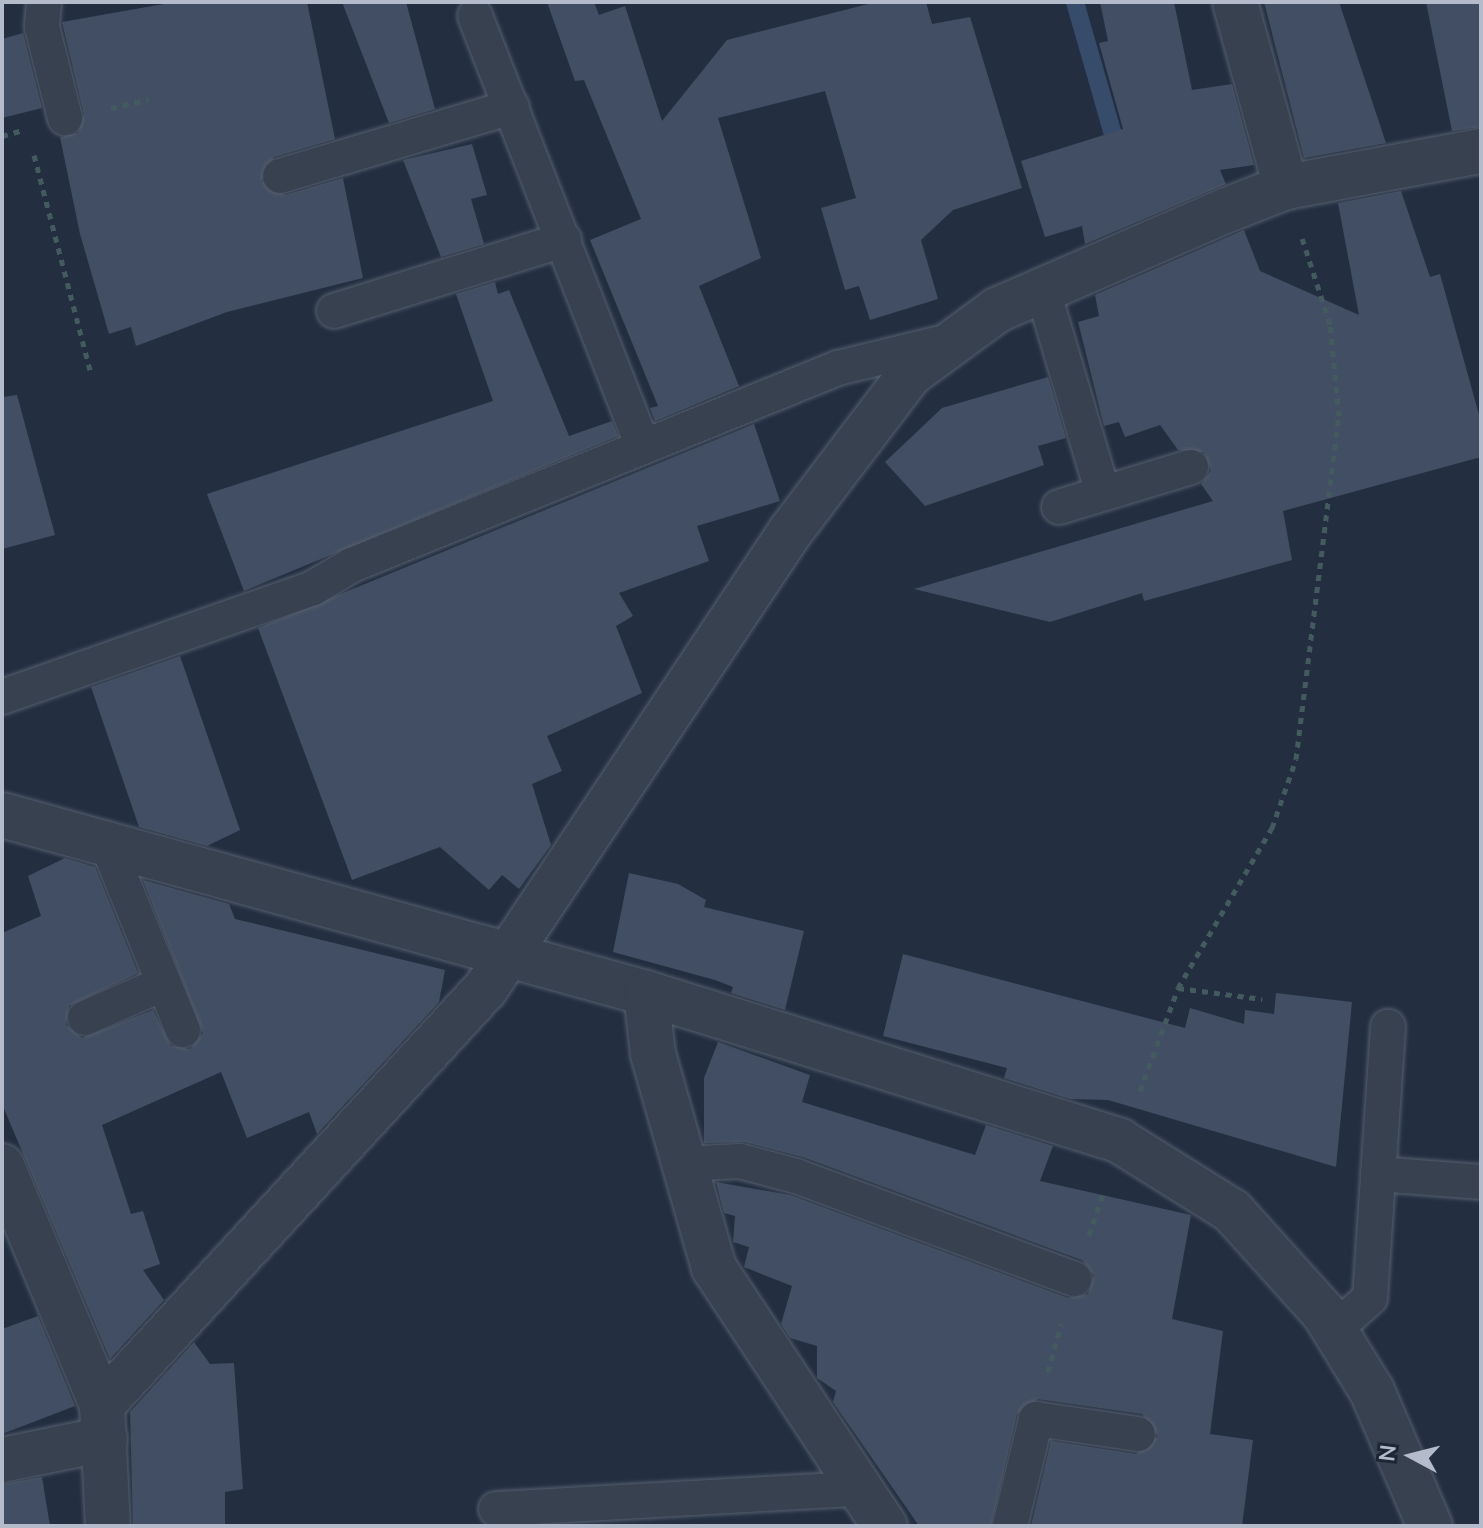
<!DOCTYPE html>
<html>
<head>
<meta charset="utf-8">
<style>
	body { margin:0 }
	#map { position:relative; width:1483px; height:1528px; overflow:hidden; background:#232f41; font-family:Mulish,sans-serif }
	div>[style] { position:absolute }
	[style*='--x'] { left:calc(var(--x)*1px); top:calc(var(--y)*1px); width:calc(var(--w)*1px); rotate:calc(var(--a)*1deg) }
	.stream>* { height:18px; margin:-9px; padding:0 9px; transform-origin:9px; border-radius:9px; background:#374b6b }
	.building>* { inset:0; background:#424e63 }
	.path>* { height:5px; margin-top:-2.5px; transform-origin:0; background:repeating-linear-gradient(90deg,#435a5e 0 6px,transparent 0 12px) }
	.roads { filter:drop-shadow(0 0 2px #555f6e) drop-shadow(0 0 2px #555f6e) }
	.lane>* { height:34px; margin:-17px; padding:0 17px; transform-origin:17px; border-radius:17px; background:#374150 }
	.street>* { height:44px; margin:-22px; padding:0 22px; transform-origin:22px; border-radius:22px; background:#374150 }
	span { translate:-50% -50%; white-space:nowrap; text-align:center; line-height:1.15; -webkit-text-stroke:7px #1c2635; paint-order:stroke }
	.frame { position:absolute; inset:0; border:4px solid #b4bccb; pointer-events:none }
	.north { position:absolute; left:1371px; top:1416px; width:80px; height:80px; -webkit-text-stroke:6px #1c2635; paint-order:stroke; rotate:277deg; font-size:22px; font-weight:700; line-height:32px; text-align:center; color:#b4bccb }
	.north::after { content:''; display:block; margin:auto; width:28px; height:36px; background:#b4bccb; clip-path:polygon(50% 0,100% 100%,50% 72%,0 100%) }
</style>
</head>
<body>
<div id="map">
	<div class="stream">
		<div style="--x:1075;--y:2;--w:159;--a:74"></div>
	</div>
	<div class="building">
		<div style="clip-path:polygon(175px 2px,307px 2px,335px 139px,274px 157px,261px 181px,285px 195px,343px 178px,363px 278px,227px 312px,136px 346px,131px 327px,109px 334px,80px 234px,60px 137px,78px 133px,84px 114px,62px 22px)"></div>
		<div style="clip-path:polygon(342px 2px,406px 2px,435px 109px,389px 123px)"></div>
		<div style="clip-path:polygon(547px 2px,594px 2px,599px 15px,625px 6px,662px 121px,727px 40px,876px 2px,926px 2px,932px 24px,970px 17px,1022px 188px,953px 210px,921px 240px,938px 299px,870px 320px,859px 286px,845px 290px,821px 208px,856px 198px,825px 91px,718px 118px,761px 258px,699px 286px,739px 386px,655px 421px,650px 408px,658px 406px,590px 240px,641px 219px,584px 80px,575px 81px)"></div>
		<div style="clip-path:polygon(1100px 2px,1174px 2px,1192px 90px,1232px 84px,1254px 165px,1220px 170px,1226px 184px,1085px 244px,1082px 226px,1045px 237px,1021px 161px,1123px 129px,1099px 43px,1108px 41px)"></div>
		<div style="clip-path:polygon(1264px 2px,1339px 2px,1386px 143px,1304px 158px)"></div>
		<div style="clip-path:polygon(1426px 2px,1481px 2px,1481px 127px,1452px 131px)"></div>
		<div style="clip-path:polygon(23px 33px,42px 108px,2px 118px,2px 39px)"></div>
		<div style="clip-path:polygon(472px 144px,487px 195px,471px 199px,484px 244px,441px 257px,403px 160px)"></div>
		<div style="clip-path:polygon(1401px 191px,1430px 277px,1440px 274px,1481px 422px,1481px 457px,1283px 511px,1292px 560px,1144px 601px,1142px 593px,1050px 622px,914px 589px,1213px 501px,1201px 484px,1211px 471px,1204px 452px,1178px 450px,1160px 425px,1125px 437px,1119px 422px,1104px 426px,1078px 322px,1099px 316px,1095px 295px,1244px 230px,1260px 271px,1359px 315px,1338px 203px)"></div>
		<div style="clip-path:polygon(495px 282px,498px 294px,509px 290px,569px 436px,612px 421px,618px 436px,244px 591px,207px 494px,493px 401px,456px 294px)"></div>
		<div style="clip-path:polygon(1048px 377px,1066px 438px,1038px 446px,1044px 465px,925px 506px,885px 462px,942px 408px)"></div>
		<div style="clip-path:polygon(17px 395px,55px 535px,2px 549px,2px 397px)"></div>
		<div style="clip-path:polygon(754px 424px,780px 501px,697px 526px,709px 561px,619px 593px,633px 616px,616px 626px,642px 693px,547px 736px,562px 771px,532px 784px,551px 845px,519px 889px,502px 875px,489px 890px,440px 847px,352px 880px,258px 628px)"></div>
		<div style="clip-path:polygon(180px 656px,240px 830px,207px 846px,139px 827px,91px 687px)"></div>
		<div style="clip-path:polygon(65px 858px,95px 867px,138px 973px,69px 1006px,66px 1025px,82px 1038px,153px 1010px,171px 1046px,190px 1049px,203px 1033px,143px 880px,229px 904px,235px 919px,445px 970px,439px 1002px,317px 1134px,309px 1112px,247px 1138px,221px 1072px,102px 1125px,131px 1214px,143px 1211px,160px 1264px,143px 1270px,164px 1300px,110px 1359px,2px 1104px,2px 933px,41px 916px,28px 876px)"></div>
		<div style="clip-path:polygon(629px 873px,678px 884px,706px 900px,704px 907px,804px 931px,785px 1010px,731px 993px,733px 987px,715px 980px,613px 952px)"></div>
		<div style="clip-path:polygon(903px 954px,1185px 1028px,1190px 1008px,1244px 1024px,1245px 1010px,1274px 1014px,1276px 993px,1352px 1002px,1336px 1167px,1108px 1100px,1070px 1099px,1004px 1078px,1007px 1068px,883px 1036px)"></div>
		<div style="clip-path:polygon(718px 1042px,810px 1075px,802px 1102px,975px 1155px,986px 1125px,1053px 1146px,1040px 1181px,1191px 1215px,1172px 1319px,1223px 1331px,1210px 1434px,1253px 1440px,1242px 1526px,1031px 1526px,1051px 1441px,1136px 1454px,1158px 1436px,1142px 1414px,1038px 1399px,1017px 1414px,991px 1526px,919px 1526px,833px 1402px,836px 1391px,817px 1378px,817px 1346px,790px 1338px,781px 1324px,792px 1286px,744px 1267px,749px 1247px,733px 1242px,735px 1216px,724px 1213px,716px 1182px,790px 1195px,1068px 1298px,1088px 1294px,1094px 1275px,1082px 1260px,803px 1157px,745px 1142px,704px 1143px,704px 1078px)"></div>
		<div style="clip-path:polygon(38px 1316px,75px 1406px,2px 1434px,2px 1329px)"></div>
		<div style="clip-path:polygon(194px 1342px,210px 1364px,234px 1363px,243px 1489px,225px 1492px,225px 1526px,133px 1526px,130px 1412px)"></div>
		<div style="clip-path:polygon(42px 1477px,50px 1526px,2px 1526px,2px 1484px)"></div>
	</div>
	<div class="path">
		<div style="--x:111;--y:108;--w:39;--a:-13"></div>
		<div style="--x:2;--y:136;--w:19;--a:-16"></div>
		<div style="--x:34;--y:155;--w:226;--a:75.4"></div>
		<div style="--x:1178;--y:988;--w:85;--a:7.5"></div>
		<div style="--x:1140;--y:1091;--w:110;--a:-69.7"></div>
		<div style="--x:1178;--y:988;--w:186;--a:-59.6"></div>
		<div style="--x:1272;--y:828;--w:73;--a:-70.8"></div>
		<div style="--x:1296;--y:759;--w:346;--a:-82.9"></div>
		<div style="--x:1339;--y:416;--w:92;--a:-95.6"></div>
		<div style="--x:1330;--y:324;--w:90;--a:-108"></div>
		<div style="--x:1089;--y:1235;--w:46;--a:-71.2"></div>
		<div style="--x:1048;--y:1372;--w:50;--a:-74.8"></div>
	</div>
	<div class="roads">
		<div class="lane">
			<div style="--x:44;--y:2;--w:25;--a:95"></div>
			<div style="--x:42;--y:27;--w:94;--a:75.8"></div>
			<div style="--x:475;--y:16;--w:462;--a:68.7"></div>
			<div style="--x:280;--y:176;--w:242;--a:-16.6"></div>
			<div style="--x:1043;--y:291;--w:211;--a:73.5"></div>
			<div style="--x:334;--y:311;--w:241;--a:-17.2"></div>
			<div style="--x:1059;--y:507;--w:138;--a:-16.9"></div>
			<div style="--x:2;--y:697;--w:330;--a:-19.3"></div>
			<div style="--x:313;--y:588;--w:45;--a:-30.5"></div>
			<div style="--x:352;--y:565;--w:524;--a:-22.07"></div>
			<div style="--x:838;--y:368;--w:114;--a:-13.7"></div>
			<div style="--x:107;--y:844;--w:201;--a:67.8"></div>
			<div style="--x:85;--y:1018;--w:84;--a:-23.8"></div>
			<div style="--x:684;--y:1164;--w:56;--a:-3.1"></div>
			<div style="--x:740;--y:1161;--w:58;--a:15"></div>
			<div style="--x:796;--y:1176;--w:297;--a:20.3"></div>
			<div style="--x:1378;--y:1174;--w:103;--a:4.4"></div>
			<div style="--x:1334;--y:1330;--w:48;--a:-41.6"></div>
			<div style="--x:1370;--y:1298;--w:272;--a:-86.2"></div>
			<div style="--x:496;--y:1509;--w:363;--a:-3.2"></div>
			<div style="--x:1010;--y:1526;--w:110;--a:-76.3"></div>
			<div style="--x:1036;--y:1419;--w:103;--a:8.4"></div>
		</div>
		<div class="street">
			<div style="--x:1235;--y:2;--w:192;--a:74.6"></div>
			<div style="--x:2;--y:815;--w:668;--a:15.45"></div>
			<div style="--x:646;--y:993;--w:497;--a:17.3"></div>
			<div style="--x:1120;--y:1141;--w:132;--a:32"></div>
			<div style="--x:1232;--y:1211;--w:137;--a:48"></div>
			<div style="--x:1324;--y:1313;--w:92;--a:58.4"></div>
			<div style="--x:1372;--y:1391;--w:147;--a:66.8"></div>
			<div style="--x:646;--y:993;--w:61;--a:83.5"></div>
			<div style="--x:653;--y:1054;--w:223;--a:74.1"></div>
			<div style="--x:714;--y:1268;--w:310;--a:56.5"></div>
			<div style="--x:2;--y:1166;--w:259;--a:67.3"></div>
			<div style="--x:102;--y:1405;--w:121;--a:87.2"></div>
			<div style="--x:102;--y:1405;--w:567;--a:-47.36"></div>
			<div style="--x:486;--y:988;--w:548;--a:-56.31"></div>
			<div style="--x:790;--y:532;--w:198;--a:-52.8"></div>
			<div style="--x:910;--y:374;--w:108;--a:-36.3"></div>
			<div style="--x:997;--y:310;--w:251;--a:-23.5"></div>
			<div style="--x:1227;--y:210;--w:63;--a:-21.3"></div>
			<div style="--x:1286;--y:187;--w:198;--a:-10.5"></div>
			<div style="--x:2;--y:1460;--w:105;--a:-11.5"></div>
		</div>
	</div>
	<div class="frame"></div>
	<div class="north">N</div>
</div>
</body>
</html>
